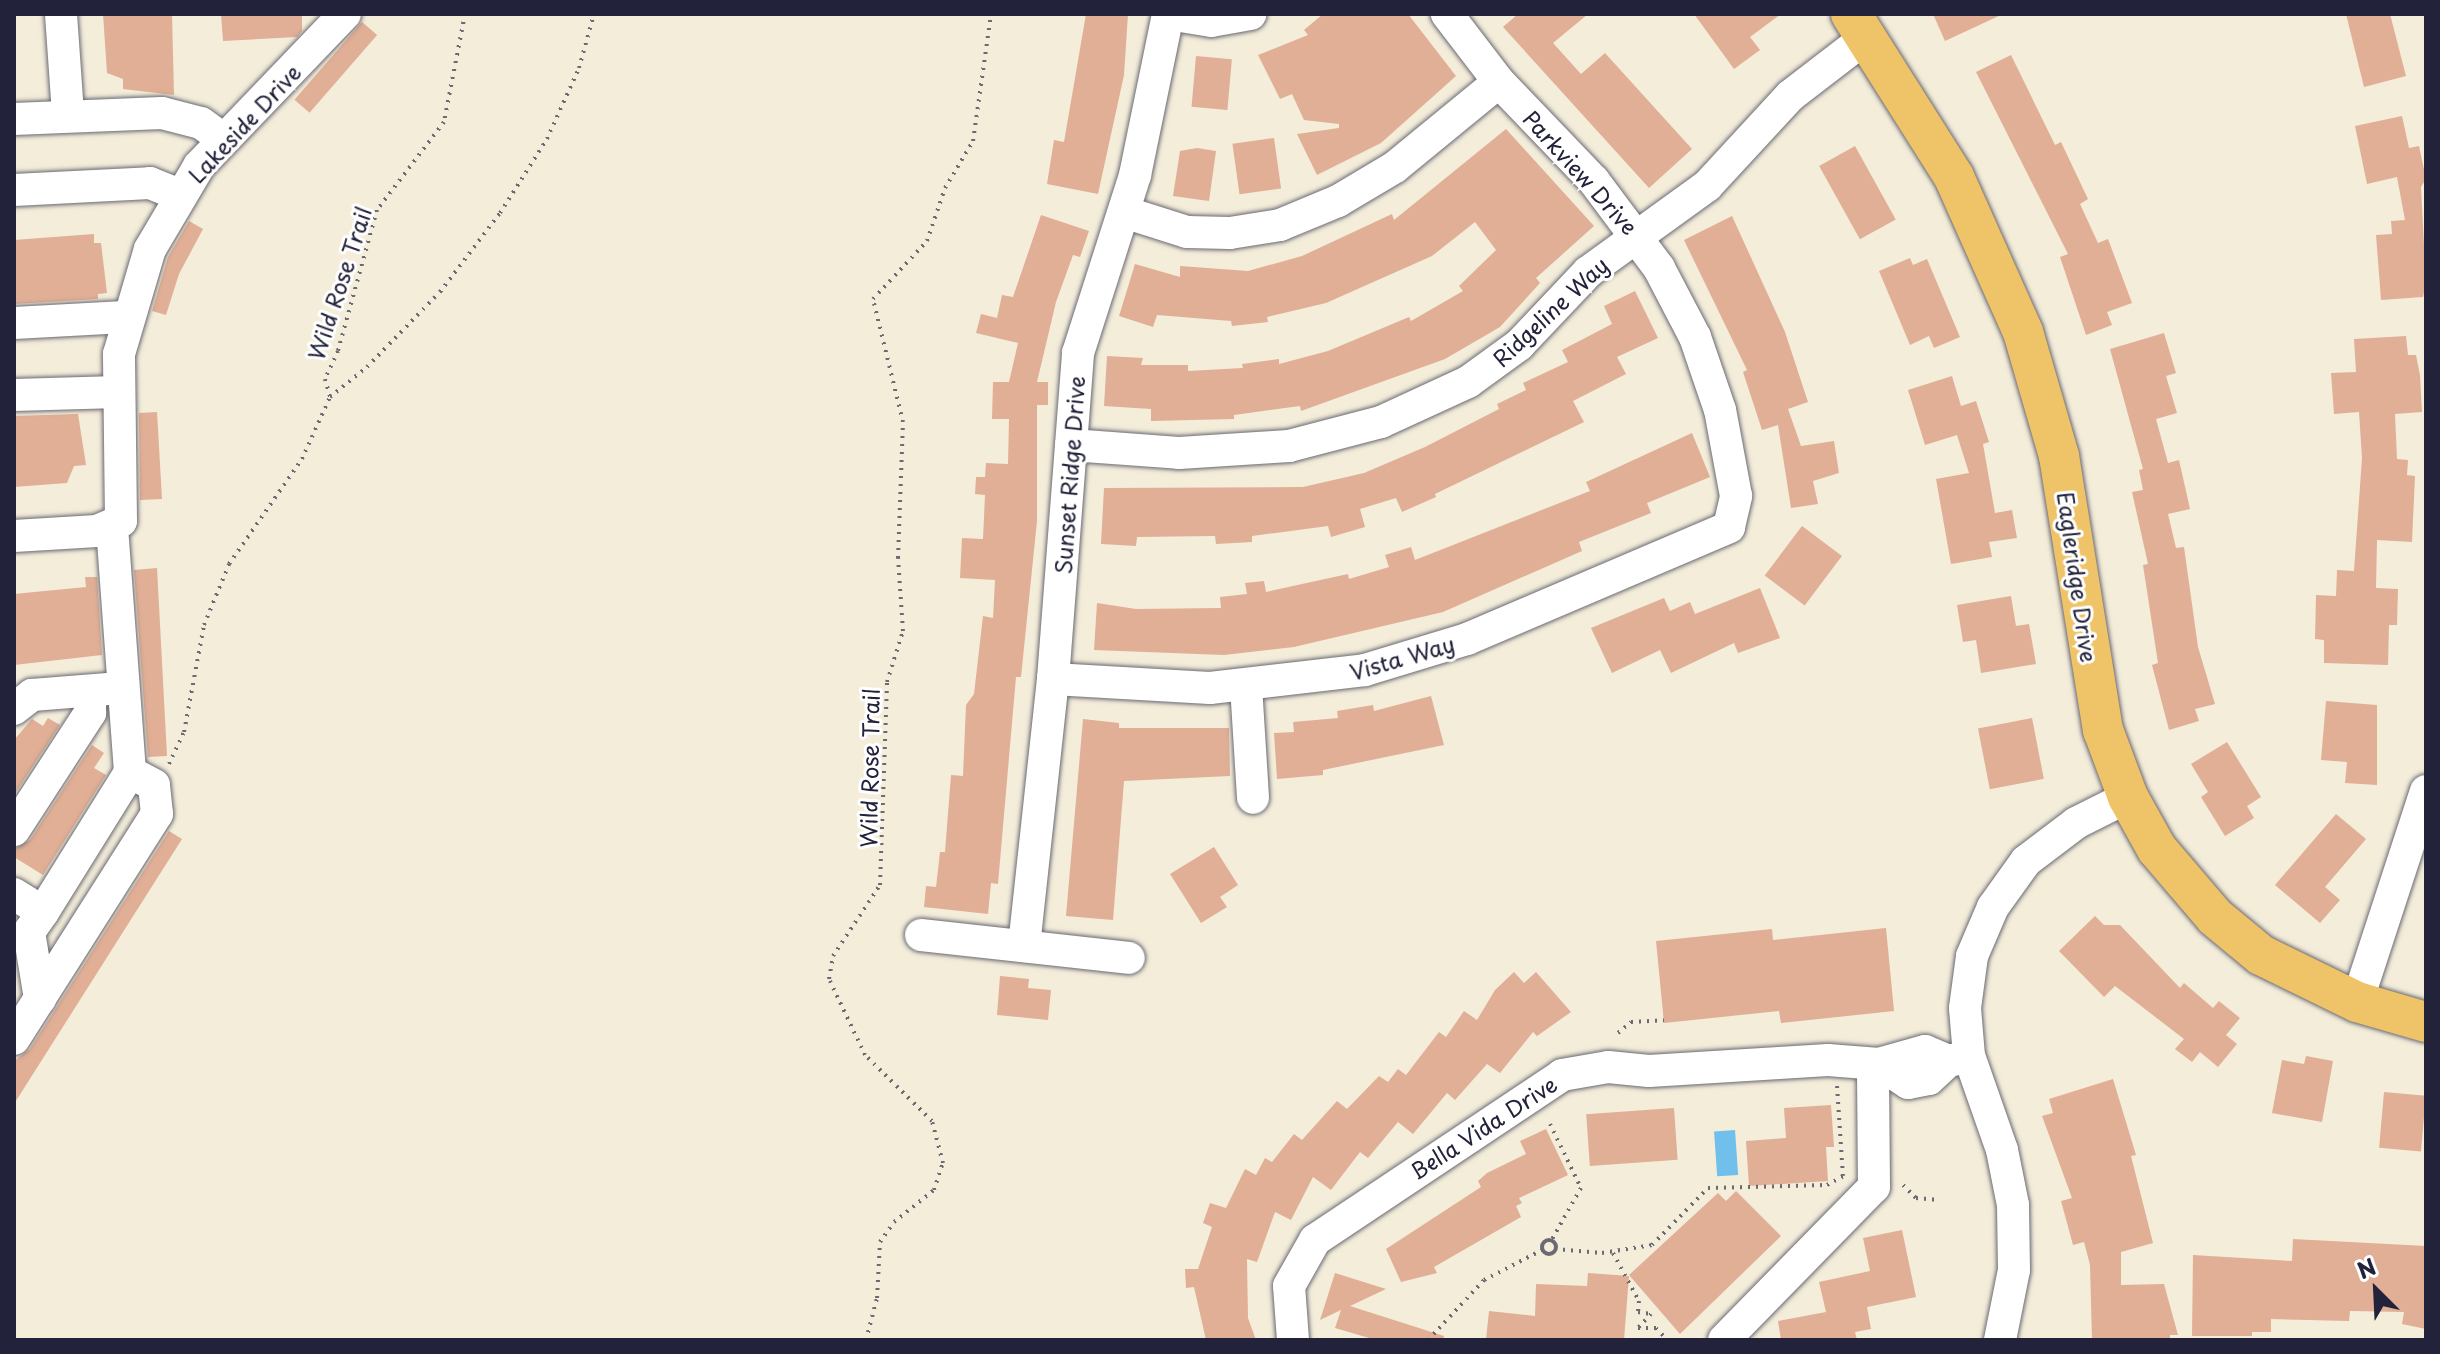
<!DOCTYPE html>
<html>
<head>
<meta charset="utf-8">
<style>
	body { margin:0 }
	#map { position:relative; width:2440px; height:1354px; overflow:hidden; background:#f3edda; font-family:"Playpen Sans",sans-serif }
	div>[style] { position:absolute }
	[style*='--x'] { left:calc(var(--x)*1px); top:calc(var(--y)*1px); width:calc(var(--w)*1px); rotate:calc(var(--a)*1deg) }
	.water>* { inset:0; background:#71bfeb; transform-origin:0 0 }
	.building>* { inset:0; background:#e0af96; transform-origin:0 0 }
	.path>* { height:4px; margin-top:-2px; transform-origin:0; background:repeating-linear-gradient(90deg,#6b6973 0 2px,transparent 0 8px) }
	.path>.ring { margin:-2px; padding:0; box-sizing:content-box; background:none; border:4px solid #6b6973; border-radius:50% }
	.roads { filter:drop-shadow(0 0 2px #6b6973) drop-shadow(0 0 2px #6b6973) }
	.minor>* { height:32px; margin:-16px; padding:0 16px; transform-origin:16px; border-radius:16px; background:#fff }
	.major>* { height:40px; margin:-20px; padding:0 20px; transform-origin:20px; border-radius:20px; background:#efc469 }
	span { translate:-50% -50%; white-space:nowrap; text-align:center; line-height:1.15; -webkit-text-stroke:6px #fff; paint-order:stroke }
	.street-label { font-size:22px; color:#22223b }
	.frame { position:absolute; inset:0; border:16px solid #22223b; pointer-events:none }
	.north { position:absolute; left:2336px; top:1250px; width:80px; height:80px; -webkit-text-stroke:6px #fff; paint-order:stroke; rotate:336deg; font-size:22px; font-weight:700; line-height:32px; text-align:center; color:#22223b }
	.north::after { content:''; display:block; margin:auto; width:28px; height:36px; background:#22223b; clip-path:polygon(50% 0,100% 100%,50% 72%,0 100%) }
</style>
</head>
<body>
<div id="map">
	<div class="water">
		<div style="left:1735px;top:1130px;width:45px;height:21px;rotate:86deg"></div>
	</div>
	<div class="building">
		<div style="clip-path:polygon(103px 14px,172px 14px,174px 95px,123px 89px,123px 79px,107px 73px)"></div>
		<div style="clip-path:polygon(221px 14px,302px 14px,302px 31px,297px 37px,223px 41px)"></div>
		<div style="clip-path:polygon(1086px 14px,1128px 14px,1124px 75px,1098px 194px,1047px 184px,1054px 140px,1064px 142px)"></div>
		<div style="clip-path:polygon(1323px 14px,1408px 14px,1456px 76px,1381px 143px,1317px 175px,1297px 134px,1339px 128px,1339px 124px,1304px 120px,1292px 94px,1280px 99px,1258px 55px,1308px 35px,1304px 30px)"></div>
		<div style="clip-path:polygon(1518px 14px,1588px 14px,1553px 43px,1581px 74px,1605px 53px,1692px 149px,1649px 188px,1503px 27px)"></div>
		<div style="clip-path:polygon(1694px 14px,1781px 14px,1750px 37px,1760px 50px,1734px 69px)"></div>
		<div style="clip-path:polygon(1933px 14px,2003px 14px,1945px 41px)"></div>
		<div style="clip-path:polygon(2346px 14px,2390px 14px,2406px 76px,2364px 87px)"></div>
		<div style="left:362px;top:22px;width:20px;height:103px;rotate:41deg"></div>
		<div style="clip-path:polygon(2011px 55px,2055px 145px,2061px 142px,2088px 199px,2080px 204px,2098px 243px,2108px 239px,2132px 303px,2107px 312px,2112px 325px,2086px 335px,2060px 257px,2068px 254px,1976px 72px)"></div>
		<div style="left:1196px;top:56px;width:36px;height:51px;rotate:5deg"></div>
		<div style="clip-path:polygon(2402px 116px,2409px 148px,2419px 146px,2426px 179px,2421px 187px,2426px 283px,2423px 297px,2381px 300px,2376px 235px,2392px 234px,2391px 221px,2405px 220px,2397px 177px,2367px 184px,2355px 126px)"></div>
		<div style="clip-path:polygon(1506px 129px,1594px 226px,1536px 278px,1540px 283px,1500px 327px,1445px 359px,1301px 411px,1300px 406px,1234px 415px,1234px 419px,1151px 421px,1151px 409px,1104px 406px,1107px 356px,1143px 358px,1141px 365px,1188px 365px,1188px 371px,1243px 368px,1242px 364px,1279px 359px,1279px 364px,1328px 351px,1409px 317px,1411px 321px,1463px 291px,1459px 286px,1496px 250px,1475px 222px,1432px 256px,1326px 303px,1267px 317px,1268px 322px,1232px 326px,1231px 321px,1157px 315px,1153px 327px,1119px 316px,1135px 264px,1180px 277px,1180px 266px,1248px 271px,1302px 256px,1392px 214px,1394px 220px)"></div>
		<div style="left:1274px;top:138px;width:51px;height:42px;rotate:82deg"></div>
		<div style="left:1855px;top:146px;width:84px;height:41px;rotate:61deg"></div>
		<div style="clip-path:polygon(1197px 148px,1216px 151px,1209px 201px,1173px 196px,1180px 151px)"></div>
		<div style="clip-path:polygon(1041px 215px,1089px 231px,1080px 257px,1073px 255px,1056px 302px,1037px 382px,1048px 382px,1048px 405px,1037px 405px,1037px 521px,1021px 677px,1016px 677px,998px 884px,991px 883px,988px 914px,924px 907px,926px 886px,936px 887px,940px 852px,945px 852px,951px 775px,963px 776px,966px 705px,974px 694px,983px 616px,993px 618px,995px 580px,960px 578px,962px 538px,983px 539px,985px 495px,975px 494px,976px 477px,985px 477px,986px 463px,1008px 464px,1009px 419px,992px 419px,993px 382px,1009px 382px,1018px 343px,976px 333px,981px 314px,997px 318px,1002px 295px,1013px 297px)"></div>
		<div style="clip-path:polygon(1732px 216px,1785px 332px,1808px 402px,1788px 409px,1801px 446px,1834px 441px,1839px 473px,1813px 481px,1818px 504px,1791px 508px,1778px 425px,1762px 430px,1743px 372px,1747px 370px,1684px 240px)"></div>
		<div style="clip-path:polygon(189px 221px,203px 229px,179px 274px,166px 315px,152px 311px,168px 257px)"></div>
		<div style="clip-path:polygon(94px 234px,94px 243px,101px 243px,107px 293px,98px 294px,98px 299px,14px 304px,14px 240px)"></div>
		<div style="clip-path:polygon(1910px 258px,1913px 265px,1927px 259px,1960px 337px,1934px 348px,1929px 336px,1910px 345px,1879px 271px)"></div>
		<div style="clip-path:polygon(1635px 291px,1658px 338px,1617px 357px,1626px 374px,1573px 401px,1584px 422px,1435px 494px,1436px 497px,1402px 512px,1396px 498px,1360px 509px,1365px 527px,1331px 537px,1328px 526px,1252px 536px,1252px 542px,1216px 544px,1215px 536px,1137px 537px,1136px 546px,1101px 544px,1104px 488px,1303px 487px,1364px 473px,1425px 447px,1499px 409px,1497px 404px,1526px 390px,1523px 383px,1568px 362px,1562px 350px,1612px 324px,1604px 306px)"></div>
		<div style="clip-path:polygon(2164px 333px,2176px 373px,2166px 376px,2177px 413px,2156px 419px,2168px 463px,2179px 460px,2190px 509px,2168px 514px,2176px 548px,2184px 547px,2198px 647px,2215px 704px,2195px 709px,2199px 721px,2169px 730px,2152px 665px,2158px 663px,2143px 565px,2148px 564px,2132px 492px,2143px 490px,2139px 470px,2143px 469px,2110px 349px)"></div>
		<div style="clip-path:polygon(2406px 336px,2408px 355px,2416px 355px,2420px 375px,2422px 412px,2395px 414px,2397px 459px,2408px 460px,2407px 475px,2415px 476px,2412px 542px,2377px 540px,2376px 588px,2398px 589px,2397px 625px,2389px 625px,2388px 665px,2324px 663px,2324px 640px,2315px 639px,2316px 595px,2336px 596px,2337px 570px,2354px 571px,2362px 458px,2359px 412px,2334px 414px,2331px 373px,2356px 372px,2354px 339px)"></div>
		<div style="clip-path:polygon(1952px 376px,1961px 406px,1976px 401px,1989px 442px,1983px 444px,1995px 513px,2012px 510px,2017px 538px,1989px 542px,1992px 557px,1951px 564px,1936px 479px,1969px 473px,1957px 435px,1925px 445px,1908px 390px)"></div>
		<div style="clip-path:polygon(157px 412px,162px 499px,140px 500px,139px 413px)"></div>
		<div style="clip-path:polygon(78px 414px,86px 465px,74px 466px,67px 483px,14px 487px,14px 416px)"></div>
		<div style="clip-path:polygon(1692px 433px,1710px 477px,1647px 503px,1651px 513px,1579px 542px,1582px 551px,1443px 612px,1294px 647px,1224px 655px,1094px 650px,1097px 603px,1136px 609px,1221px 608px,1220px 597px,1247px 594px,1245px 583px,1264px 581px,1266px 592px,1348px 574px,1349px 579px,1389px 567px,1385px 555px,1411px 547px,1415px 560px,1590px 491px,1586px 482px)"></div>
		<div style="left:1802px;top:526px;width:50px;height:62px;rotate:37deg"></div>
		<div style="clip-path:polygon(157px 568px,167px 756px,148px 757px,134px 570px)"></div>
		<div style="clip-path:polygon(85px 577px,97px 577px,102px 655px,14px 665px,14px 594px,86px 587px)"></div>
		<div style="clip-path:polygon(1760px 588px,1780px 638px,1738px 653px,1734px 643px,1671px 673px,1660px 650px,1612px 673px,1591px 628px,1664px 598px,1670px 611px,1690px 602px,1695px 614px)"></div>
		<div style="clip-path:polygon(2011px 596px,2016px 626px,2029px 624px,2036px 664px,1981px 673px,1976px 640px,1963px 642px,1957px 605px)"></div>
		<div style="clip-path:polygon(1431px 696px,1444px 745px,1323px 770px,1323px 775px,1277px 779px,1274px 733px,1294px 732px,1293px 722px,1338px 718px,1337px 711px,1373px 705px,1374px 711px)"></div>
		<div style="clip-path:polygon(2326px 701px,2377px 705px,2377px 785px,2345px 783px,2347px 762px,2321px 760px)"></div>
		<div style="clip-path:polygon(48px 718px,60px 725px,14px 795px,14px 740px,32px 719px,43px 726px)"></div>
		<div style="left:2032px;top:718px;width:62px;height:55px;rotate:79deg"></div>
		<div style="clip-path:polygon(1083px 719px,1119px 723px,1119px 728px,1229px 728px,1230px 776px,1124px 781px,1113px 920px,1066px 916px)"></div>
		<div style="clip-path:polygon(2227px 742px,2261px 797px,2247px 806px,2254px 818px,2225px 836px,2201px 797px,2208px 792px,2191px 764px)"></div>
		<div style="clip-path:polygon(92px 745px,104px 753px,94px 768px,106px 775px,43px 875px,14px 857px,14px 849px,30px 840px)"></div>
		<div style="clip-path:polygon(2336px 814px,2366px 839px,2325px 887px,2340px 900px,2320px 923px,2275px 885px)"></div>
		<div style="clip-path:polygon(169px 831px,182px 839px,14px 1104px,14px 1061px,30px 1049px)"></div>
		<div style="clip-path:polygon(1214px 847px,1238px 885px,1220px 897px,1227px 907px,1201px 923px,1170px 874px)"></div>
		<div style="clip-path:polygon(2095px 916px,2104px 925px,2120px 925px,2180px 988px,2184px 983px,2213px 1008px,2219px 1001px,2240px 1018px,2226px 1035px,2237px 1044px,2218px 1067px,2200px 1052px,2192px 1062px,2175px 1049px,2184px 1039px,2115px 986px,2104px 997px,2059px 951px)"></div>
		<div style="clip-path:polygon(1886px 928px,1894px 1011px,1781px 1023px,1779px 1011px,1664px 1023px,1656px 941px,1772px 929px,1773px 940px)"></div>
		<div style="clip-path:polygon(1514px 972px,1524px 983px,1536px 972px,1571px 1012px,1537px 1036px,1533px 1032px,1500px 1073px,1487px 1064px,1455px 1100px,1447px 1093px,1413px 1134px,1398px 1122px,1368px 1158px,1360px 1152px,1331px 1190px,1313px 1177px,1291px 1220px,1275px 1212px,1257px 1262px,1247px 1259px,1248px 1318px,1256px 1340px,1206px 1340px,1194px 1287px,1186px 1288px,1185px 1269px,1198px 1269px,1212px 1227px,1203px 1223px,1210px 1203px,1226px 1208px,1245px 1169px,1256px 1175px,1265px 1158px,1272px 1162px,1294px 1134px,1302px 1140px,1337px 1101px,1347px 1109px,1379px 1076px,1388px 1082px,1398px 1069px,1406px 1075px,1439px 1032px,1446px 1037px,1464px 1011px,1477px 1020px,1495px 990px)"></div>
		<div style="clip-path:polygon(1000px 976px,1029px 979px,1028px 988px,1051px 990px,1048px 1020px,997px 1015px)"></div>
		<div style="clip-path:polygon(2306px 1056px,2333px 1061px,2322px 1122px,2272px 1113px,2282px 1060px,2304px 1064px)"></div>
		<div style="clip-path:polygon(2113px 1079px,2136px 1155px,2131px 1156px,2153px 1243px,2121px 1252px,2121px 1285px,2164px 1284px,2178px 1335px,2170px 1335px,2170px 1340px,2092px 1340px,2090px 1265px,2084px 1242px,2073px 1245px,2061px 1201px,2072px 1198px,2042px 1116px,2053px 1113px,2049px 1099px)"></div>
		<div style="left:2384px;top:1092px;width:42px;height:56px;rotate:5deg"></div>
		<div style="clip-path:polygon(1831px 1105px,1834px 1147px,1826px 1147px,1828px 1181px,1749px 1186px,1746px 1141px,1786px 1138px,1784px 1108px)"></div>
		<div style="left:1674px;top:1108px;width:52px;height:88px;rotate:86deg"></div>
		<div style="clip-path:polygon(1546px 1129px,1568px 1175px,1519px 1198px,1522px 1203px,1516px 1206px,1521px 1217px,1434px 1267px,1437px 1273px,1401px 1282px,1386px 1249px,1481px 1187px,1478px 1181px,1487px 1173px,1526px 1154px,1520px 1141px)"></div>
		<div style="clip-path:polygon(1736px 1191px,1781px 1236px,1680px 1334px,1629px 1275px,1718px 1193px,1726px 1201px)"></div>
		<div style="clip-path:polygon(1902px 1230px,1916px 1297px,1867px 1307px,1871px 1329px,1855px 1332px,1857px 1340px,1781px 1340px,1778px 1321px,1826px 1312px,1819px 1282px,1870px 1271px,1863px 1238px)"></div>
		<div style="clip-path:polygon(2293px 1239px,2426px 1246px,2426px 1329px,2402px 1324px,2404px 1312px,2350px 1311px,2349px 1321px,2271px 1319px,2271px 1332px,2252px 1332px,2252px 1336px,2192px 1336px,2193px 1255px,2292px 1261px)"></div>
		<div style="clip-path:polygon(1335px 1273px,1386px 1289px,1350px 1306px,1444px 1336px,1443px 1340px,1376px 1340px,1335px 1328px,1341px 1310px,1320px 1320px)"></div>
		<div style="clip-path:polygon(1588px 1273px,1629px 1276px,1624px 1340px,1486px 1340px,1489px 1311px,1535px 1316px,1536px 1284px,1587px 1286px)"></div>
	</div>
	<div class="path">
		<div style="--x:465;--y:14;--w:110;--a:101"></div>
		<div style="--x:444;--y:122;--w:111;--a:127.3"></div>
		<div style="--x:377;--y:210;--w:146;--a:105.5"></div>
		<div style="--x:338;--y:351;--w:31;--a:115"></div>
		<div style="--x:325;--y:379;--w:19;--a:74"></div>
		<div style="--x:330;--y:397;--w:48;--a:-39"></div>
		<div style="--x:367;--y:367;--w:105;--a:-45.8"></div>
		<div style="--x:440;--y:292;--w:99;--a:-52.8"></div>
		<div style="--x:500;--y:213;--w:88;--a:-57.6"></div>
		<div style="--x:547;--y:139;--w:78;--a:-65.7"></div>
		<div style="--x:579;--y:68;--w:56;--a:-74.5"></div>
		<div style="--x:169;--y:764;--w:35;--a:-65"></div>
		<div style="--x:184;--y:732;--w:109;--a:-79.4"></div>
		<div style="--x:204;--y:625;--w:66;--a:-67.7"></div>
		<div style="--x:229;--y:564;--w:128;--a:-55.2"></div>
		<div style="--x:302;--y:459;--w:68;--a:-65.7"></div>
		<div style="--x:1618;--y:1033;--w:17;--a:-40"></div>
		<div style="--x:1631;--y:1022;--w:33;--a:-3"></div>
		<div style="--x:1837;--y:1086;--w:90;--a:86.2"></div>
		<div style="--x:1550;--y:1124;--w:71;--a:64.2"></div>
		<div style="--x:1581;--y:1188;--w:61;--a:119.5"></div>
		<div style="--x:1903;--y:1185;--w:18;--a:45"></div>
		<div style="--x:1916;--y:1198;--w:23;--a:5"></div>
		<div class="ring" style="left:1542px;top:1240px;width:10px;height:10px"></div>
		<div style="--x:1555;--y:1249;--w:47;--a:4.9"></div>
		<div style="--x:1602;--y:1253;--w:51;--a:-9.1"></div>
		<div style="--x:1652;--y:1245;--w:80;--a:-45.5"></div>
		<div style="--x:1708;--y:1188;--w:119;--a:-1.4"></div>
		<div style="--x:1827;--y:1185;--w:19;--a:-28"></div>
		<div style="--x:1613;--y:1253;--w:55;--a:61.6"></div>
		<div style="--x:1639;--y:1301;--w:11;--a:95"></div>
		<div style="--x:1638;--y:1312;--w:13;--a:9"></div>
		<div style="--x:1651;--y:1314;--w:19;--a:133"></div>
		<div style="--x:1638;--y:1328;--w:18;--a:0"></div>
		<div style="--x:1656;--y:1328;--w:16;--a:47"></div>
		<div style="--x:866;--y:1340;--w:43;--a:-75.3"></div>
		<div style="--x:877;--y:1298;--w:56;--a:-86.9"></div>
		<div style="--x:880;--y:1242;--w:24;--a:-55"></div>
		<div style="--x:894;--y:1222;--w:51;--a:-38.7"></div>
		<div style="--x:934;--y:1190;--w:28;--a:-72"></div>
		<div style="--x:943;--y:1163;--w:43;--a:-104.7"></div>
		<div style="--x:932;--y:1121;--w:94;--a:-135.4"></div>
		<div style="--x:865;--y:1055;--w:84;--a:-115.3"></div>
		<div style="--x:829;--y:979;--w:23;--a:-80"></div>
		<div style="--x:833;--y:956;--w:85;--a:-56.5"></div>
		<div style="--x:880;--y:885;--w:203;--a:-88"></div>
		<div style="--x:887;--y:682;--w:53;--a:-72.6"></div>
		<div style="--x:903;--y:631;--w:73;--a:-93.9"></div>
		<div style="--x:898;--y:558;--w:136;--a:-87.9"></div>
		<div style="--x:903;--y:422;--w:127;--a:-103.7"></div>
		<div style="--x:873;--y:299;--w:79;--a:-47"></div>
		<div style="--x:927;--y:241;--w:56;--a:-71.2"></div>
		<div style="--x:945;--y:188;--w:55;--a:-59.2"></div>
		<div style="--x:973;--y:141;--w:128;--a:-81.9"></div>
		<div style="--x:1428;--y:1340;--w:82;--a:-47"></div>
		<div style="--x:1484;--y:1280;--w:65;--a:-27.3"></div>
	</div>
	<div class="roads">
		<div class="minor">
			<div style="--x:61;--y:14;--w:100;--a:86"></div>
			<div style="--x:1168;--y:14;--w:44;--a:9.2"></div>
			<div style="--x:1211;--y:21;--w:40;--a:-10"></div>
			<div style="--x:14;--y:119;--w:148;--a:-2.3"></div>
			<div style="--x:162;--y:113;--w:40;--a:14.4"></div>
			<div style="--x:201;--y:123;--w:27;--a:36"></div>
			<div style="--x:14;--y:190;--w:136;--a:-2.9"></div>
			<div style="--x:150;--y:183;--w:31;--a:22"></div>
			<div style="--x:1124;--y:212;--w:66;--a:17.6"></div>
			<div style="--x:1187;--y:232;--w:43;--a:1.3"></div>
			<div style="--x:1230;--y:233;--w:51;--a:-9.1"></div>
			<div style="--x:1280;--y:225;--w:63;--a:-22.5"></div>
			<div style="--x:1338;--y:201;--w:66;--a:-30.8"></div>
			<div style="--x:1395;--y:167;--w:134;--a:-39.3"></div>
			<div style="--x:14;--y:323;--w:111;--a:-3.1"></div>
			<div style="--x:14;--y:395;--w:104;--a:-1.7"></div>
			<div style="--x:1071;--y:445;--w:108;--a:4.2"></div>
			<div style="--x:1179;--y:453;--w:110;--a:-3.6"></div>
			<div style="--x:1289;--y:446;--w:95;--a:-14.6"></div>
			<div style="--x:1381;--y:422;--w:96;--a:-24.7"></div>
			<div style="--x:1468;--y:382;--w:63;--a:-36"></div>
			<div style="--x:1519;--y:345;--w:100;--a:-46.6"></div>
			<div style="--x:1588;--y:272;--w:147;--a:-35.9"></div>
			<div style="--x:1707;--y:186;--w:122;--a:-47.3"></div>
			<div style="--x:1790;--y:96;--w:98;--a:-37.6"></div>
			<div style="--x:14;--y:536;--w:83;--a:-3.4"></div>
			<div style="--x:97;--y:531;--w:26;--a:-23"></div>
			<div style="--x:121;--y:521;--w:167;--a:-90.7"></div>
			<div style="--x:119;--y:354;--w:109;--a:-73.6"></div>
			<div style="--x:150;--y:249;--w:96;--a:-59.4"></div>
			<div style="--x:199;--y:166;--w:211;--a:-46.2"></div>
			<div style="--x:1053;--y:679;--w:157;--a:3.3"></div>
			<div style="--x:1210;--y:688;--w:156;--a:-6.6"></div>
			<div style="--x:1365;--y:670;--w:107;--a:-16.9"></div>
			<div style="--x:1467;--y:639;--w:285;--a:-23.1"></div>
			<div style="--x:1729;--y:527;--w:32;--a:-77"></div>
			<div style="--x:1736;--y:496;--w:87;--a:-100.5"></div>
			<div style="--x:1720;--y:410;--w:77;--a:-108.9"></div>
			<div style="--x:1695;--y:337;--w:78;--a:-117.6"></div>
			<div style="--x:1659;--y:268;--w:109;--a:-126.8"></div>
			<div style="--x:1594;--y:181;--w:137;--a:-133.8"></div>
			<div style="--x:1499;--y:82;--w:86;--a:-127.4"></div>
			<div style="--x:1246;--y:686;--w:112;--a:86.4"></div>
			<div style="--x:14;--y:709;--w:23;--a:-38"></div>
			<div style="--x:32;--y:695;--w:76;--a:-4.5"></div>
			<div style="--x:14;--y:830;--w:140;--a:-57"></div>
			<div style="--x:90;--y:713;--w:22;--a:-90"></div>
			<div style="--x:14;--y:894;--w:34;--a:32"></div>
			<div style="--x:43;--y:912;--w:165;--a:-58.1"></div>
			<div style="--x:130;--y:772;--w:245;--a:-94.2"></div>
			<div style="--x:921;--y:935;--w:209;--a:6.3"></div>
			<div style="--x:1024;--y:946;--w:269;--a:-83.8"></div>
			<div style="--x:1053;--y:679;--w:327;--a:-85.6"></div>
			<div style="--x:1078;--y:353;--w:187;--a:-72.2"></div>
			<div style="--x:1135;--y:175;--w:164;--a:-78.4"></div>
			<div style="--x:40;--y:999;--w:68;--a:-99.3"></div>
			<div style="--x:29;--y:932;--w:24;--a:-55"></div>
			<div style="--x:2357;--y:1002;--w:222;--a:-71.9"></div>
			<div style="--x:14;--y:1039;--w:267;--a:-57.6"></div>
			<div style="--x:157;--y:814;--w:29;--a:-96"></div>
			<div style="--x:154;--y:785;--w:27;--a:-152"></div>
			<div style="--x:1879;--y:1064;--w:35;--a:33"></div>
			<div style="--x:1908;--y:1083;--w:21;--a:-11"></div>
			<div style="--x:1929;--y:1079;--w:26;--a:-43"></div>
			<div style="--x:1948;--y:1061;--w:19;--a:-12"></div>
			<div style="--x:1293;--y:1340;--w:54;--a:-94.2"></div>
			<div style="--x:1289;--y:1286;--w:53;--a:-60.5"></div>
			<div style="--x:1315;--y:1240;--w:297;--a:-33.7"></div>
			<div style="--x:1562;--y:1075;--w:47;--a:-9.9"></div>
			<div style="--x:1608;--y:1067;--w:41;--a:5.6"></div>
			<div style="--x:1649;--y:1071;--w:179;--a:-3.5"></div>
			<div style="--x:1828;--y:1060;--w:51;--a:4.5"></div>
			<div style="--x:1879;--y:1064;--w:48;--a:-15.8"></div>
			<div style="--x:1925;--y:1051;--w:25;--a:23"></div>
			<div style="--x:1724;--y:1340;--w:214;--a:-45.6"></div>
			<div style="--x:1874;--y:1187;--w:123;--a:-90.5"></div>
			<div style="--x:2000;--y:1340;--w:71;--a:-78.7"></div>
			<div style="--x:2014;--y:1270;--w:65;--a:-90.9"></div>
			<div style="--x:2013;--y:1205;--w:56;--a:-101.3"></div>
			<div style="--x:2002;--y:1150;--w:100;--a:-109.3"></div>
			<div style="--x:1969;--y:1056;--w:48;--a:-94.8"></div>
			<div style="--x:1965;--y:1008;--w:52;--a:-82.3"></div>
			<div style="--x:1972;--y:956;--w:53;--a:-66.8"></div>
			<div style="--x:1993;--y:907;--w:57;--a:-54.3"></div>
			<div style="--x:2026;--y:861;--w:63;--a:-37.2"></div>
			<div style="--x:2076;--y:823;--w:58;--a:-26.6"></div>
		</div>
		<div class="major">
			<div style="--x:1851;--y:14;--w:193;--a:57.7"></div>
			<div style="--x:1954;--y:177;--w:170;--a:66"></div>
			<div style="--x:2023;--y:332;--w:129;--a:73.8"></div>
			<div style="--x:2059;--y:456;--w:278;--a:80.9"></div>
			<div style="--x:2103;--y:730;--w:72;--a:69.5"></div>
			<div style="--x:2128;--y:797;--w:60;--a:60.9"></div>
			<div style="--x:2157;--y:849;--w:89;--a:49.5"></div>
			<div style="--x:2215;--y:917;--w:60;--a:39.6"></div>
			<div style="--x:2261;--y:955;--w:107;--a:26.1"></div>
			<div style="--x:2357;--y:1002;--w:72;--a:16.2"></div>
		</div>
	</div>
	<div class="street-label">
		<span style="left:244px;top:123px;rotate:-47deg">Lakeside Drive</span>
		<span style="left:1581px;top:172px;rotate:48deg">Parkview Drive</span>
		<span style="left:339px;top:283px;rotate:-72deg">Wild Rose Trail</span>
		<span style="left:1550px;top:311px;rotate:-43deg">Ridgeline Way</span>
		<span style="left:1069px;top:475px;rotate:-86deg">Sunset Ridge Drive</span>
		<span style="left:2078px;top:577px;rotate:82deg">Eagleridge Drive</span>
		<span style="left:1402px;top:657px;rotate:-16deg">Vista Way</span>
		<span style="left:869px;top:768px;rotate:-89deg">Wild Rose Trail</span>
		<span style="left:1483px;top:1127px;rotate:-33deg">Bella Vida Drive</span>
	</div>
	<div class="frame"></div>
	<div class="north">N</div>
</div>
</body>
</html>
